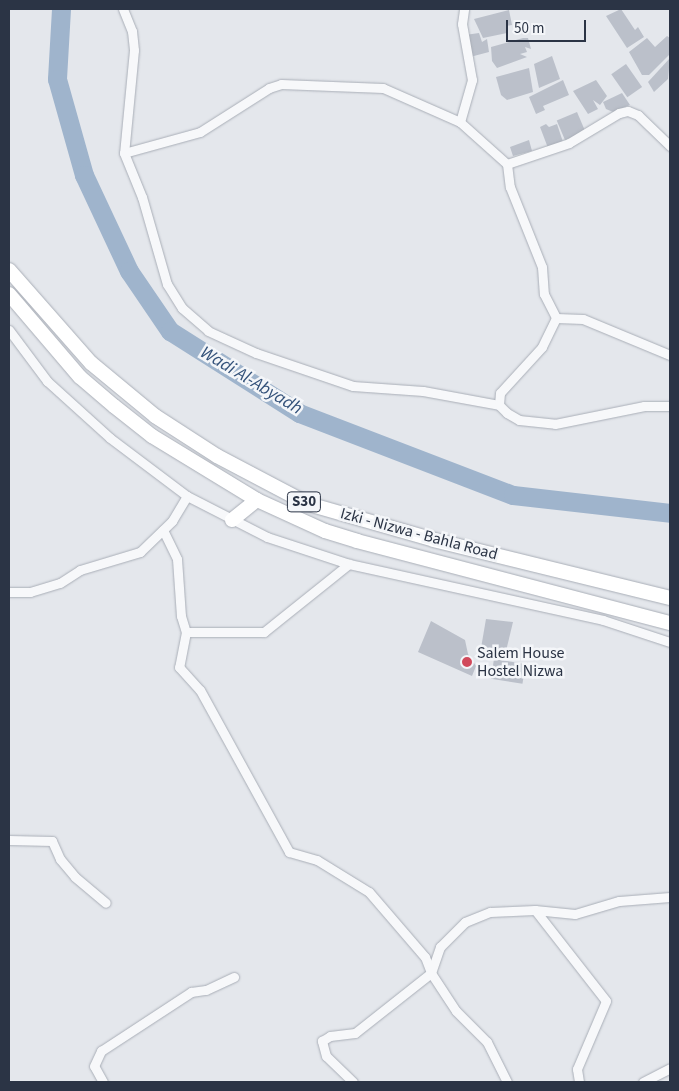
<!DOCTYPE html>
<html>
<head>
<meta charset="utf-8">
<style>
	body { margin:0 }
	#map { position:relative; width:679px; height:1091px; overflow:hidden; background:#e4e7ec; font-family:"Source Sans 3",sans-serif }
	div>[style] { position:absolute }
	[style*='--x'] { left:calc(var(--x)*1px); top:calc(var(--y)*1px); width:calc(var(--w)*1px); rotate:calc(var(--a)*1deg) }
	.river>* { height:19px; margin:-9.5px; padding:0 9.5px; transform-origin:9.5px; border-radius:9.5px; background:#9fb4cc }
	.building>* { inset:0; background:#bbc0ca; transform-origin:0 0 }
	.roads { filter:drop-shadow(0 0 1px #a9aeb7) drop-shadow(0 0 1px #a9aeb7) }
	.street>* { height:9px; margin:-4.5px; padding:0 4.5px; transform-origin:4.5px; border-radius:4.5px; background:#f7f8fa }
	.primary>* { height:14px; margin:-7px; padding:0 7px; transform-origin:7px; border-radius:7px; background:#fff }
	.dots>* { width:14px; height:14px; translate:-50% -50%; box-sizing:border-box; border:2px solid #f4f6f9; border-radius:50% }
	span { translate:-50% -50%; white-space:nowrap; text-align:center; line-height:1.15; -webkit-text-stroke:5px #f4f6f9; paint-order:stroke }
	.shield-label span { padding:1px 4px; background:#f4f6f9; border:1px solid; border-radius:4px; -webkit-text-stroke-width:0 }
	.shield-label { font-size:15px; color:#2b3445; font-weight:700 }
	.street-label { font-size:16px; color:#2b3445 }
	.poi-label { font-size:16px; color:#2b3445 }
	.left { translate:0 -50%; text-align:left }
	.water-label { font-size:18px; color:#34527a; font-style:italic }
	.frame { position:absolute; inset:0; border:10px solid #2b3445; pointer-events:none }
	.scale { position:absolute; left:506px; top:20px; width:80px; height:22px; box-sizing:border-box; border:2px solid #2b3445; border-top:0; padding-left:6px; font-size:15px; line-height:18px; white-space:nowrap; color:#2b3445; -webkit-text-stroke:4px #f4f6f9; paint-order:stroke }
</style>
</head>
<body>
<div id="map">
	<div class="river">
		<div style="--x:61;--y:9;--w:70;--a:93.3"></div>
		<div style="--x:57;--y:79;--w:100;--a:74.3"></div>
		<div style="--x:84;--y:175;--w:106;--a:64.9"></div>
		<div style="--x:129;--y:271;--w:73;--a:55.7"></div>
		<div style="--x:170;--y:331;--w:153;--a:32.4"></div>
		<div style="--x:299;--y:413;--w:229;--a:21"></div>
		<div style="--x:513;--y:495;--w:158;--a:6.5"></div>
	</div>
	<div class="building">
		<div style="clip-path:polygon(621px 9px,635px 30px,638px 27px,644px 37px,627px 48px,606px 16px)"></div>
		<div style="clip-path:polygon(509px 10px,512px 25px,506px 26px,507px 33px,483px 38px,474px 19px)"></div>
		<div style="clip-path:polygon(479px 33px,482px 42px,487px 39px,489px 52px,470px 57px,465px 35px)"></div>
		<div style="clip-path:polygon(667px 36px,670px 38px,670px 54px,649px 75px,642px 75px,629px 52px,647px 38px,655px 47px)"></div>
		<div style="clip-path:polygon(523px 38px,528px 38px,531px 49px,525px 47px,527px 52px,520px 54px,527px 57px,497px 68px,492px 61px,491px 47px)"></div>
		<div style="clip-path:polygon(552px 56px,560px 79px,539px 88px,534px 64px)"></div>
		<div style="clip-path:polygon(670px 58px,668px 79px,654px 92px,648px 82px)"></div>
		<div style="left:626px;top:64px;width:28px;height:18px;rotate:55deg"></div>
		<div style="clip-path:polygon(529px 68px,533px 92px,507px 100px,501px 95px,496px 77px)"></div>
		<div style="clip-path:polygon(563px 80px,569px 95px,543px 106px,545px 110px,536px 114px,529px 97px)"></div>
		<div style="clip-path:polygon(596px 80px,607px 96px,600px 105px,593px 100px,598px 109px,588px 114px,573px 91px)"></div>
		<div style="clip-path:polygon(622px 93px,630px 105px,613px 112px,606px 109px,603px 102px)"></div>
		<div style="left:577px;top:112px;width:21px;height:22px;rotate:67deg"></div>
		<div style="clip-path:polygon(546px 124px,549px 127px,557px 124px,563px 142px,548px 148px,540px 127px)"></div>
		<div style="clip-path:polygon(529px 140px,532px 151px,513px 156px,510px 147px)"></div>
		<div style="clip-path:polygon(486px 619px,513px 622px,506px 651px,481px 648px)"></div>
		<div style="clip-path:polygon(431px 621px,465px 640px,468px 654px,476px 666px,472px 676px,418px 652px)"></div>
		<div style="left:494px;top:659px;width:32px;height:20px;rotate:9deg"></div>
	</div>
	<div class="roads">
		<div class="street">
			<div style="--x:123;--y:9;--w:24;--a:68"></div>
			<div style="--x:132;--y:31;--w:19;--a:84"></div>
			<div style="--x:134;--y:50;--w:103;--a:95.5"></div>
			<div style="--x:124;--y:153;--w:48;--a:67.8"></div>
			<div style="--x:142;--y:197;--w:91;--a:74"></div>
			<div style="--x:167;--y:284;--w:28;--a:58"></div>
			<div style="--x:182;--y:308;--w:35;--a:41"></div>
			<div style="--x:208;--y:331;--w:53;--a:24.6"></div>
			<div style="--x:256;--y:353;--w:102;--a:18.8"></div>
			<div style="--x:353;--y:386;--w:70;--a:4.1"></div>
			<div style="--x:423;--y:391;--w:77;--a:10.4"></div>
			<div style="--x:460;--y:122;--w:44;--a:-74.1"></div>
			<div style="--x:472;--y:80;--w:57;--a:-100.1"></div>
			<div style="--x:462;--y:24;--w:15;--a:-82"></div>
			<div style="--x:124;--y:153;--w:79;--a:-15.4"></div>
			<div style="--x:200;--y:132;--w:82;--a:-32.5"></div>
			<div style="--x:269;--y:88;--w:13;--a:-18"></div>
			<div style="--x:281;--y:84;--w:102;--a:2.2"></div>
			<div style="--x:383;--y:88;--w:84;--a:23.8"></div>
			<div style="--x:460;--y:122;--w:63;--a:41.8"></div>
			<div style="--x:507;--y:164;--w:23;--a:83"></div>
			<div style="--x:510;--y:187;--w:86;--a:68.2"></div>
			<div style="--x:542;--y:267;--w:27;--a:86"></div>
			<div style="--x:544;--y:294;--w:27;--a:63"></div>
			<div style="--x:556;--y:318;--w:27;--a:2"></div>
			<div style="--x:583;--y:319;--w:94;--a:22.5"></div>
			<div style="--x:507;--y:164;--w:65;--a:-18.7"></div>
			<div style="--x:569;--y:143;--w:58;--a:-31"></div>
			<div style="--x:619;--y:113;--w:9;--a:-13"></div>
			<div style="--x:628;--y:111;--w:11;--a:22"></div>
			<div style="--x:638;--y:115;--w:45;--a:44.1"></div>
			<div style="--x:556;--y:318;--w:32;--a:116"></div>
			<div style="--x:542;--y:347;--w:62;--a:132.4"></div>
			<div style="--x:500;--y:393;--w:12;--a:95"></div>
			<div style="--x:499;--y:405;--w:11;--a:45"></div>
			<div style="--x:507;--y:413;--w:14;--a:30"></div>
			<div style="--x:519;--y:420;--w:36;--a:6"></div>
			<div style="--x:555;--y:424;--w:91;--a:-11.4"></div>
			<div style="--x:644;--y:406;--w:26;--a:0"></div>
			<div style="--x:9;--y:330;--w:64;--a:53.3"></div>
			<div style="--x:47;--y:381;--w:85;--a:42.1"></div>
			<div style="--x:110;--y:438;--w:96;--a:37"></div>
			<div style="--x:187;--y:496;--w:90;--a:27.1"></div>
			<div style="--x:267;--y:537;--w:86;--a:18.2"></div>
			<div style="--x:349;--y:564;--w:260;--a:12.4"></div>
			<div style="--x:603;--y:620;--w:71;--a:18.2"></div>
			<div style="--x:163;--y:530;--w:32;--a:64"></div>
			<div style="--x:177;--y:559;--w:57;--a:86"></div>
			<div style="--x:181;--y:616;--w:17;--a:73"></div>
			<div style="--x:186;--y:632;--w:36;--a:101"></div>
			<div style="--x:179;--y:667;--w:31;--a:48"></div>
			<div style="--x:200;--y:690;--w:185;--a:61.2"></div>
			<div style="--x:289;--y:852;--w:29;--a:16"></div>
			<div style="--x:317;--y:860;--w:61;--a:31.6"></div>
			<div style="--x:369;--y:892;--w:86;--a:49.3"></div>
			<div style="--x:425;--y:957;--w:17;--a:69"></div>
			<div style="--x:431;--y:973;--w:45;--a:56.7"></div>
			<div style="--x:456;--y:1011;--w:44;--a:45"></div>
			<div style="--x:487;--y:1042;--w:45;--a:63.4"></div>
			<div style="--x:9;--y:592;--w:21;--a:0"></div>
			<div style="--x:30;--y:592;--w:31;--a:-17"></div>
			<div style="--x:60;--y:583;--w:24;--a:-33"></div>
			<div style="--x:80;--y:570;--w:63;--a:-16.7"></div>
			<div style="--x:140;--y:552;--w:45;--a:-44.1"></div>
			<div style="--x:172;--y:521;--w:29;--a:-59"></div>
			<div style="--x:186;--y:632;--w:78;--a:0"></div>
			<div style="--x:264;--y:632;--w:109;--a:-38.7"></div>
			<div style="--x:9;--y:840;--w:43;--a:1.3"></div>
			<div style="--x:52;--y:841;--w:20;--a:66"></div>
			<div style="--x:60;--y:859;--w:23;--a:50"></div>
			<div style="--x:75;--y:877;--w:40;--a:40"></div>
			<div style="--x:535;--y:910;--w:115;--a:52"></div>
			<div style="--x:606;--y:1001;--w:74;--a:113.1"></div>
			<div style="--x:577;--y:1069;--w:13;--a:81"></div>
			<div style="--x:103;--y:1082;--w:18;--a:-119"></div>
			<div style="--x:94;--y:1066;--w:17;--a:-65"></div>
			<div style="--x:101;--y:1051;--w:108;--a:-33.2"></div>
			<div style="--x:191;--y:992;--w:15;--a:-8"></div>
			<div style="--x:206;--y:990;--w:31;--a:-25"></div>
			<div style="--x:353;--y:1082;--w:37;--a:-136"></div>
			<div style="--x:326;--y:1056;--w:16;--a:-105"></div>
			<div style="--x:322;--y:1041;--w:9;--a:-32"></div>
			<div style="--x:330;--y:1036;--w:25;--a:-7"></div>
			<div style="--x:355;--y:1033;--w:97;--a:-38.3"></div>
			<div style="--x:431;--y:973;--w:28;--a:-71"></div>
			<div style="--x:440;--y:947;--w:35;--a:-45"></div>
			<div style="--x:465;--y:922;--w:27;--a:-22"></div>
			<div style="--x:490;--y:912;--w:45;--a:-2.5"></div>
			<div style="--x:535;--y:910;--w:40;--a:5.7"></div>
			<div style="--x:575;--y:914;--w:46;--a:-16.5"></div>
			<div style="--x:619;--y:901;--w:51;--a:-4.5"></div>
			<div style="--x:643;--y:1082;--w:30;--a:-27"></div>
		</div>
		<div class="primary">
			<div style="--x:9;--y:270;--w:124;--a:48.6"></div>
			<div style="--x:91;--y:363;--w:83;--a:39.6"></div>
			<div style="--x:155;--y:416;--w:74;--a:32.8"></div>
			<div style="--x:217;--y:456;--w:103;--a:27.8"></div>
			<div style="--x:308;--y:504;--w:131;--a:15.9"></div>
			<div style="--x:434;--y:540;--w:243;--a:13.8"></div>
			<div style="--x:9;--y:294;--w:109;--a:49.5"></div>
			<div style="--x:80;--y:377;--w:45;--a:40.5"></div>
			<div style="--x:114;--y:406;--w:48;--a:38.3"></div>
			<div style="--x:152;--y:436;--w:123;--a:31.4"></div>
			<div style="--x:257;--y:500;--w:75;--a:24.5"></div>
			<div style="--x:325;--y:531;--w:34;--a:17"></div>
			<div style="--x:357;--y:541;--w:324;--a:14.7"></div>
			<div style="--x:232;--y:520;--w:32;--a:-39"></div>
		</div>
	</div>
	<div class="dots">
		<div style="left:467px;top:662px;background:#d1495b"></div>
	</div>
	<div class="shield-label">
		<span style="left:304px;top:502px">S30</span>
	</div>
	<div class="street-label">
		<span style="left:419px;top:534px;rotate:15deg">Izki - Nizwa - Bahla Road</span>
	</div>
	<div class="poi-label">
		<span class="left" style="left:477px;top:662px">Salem House<br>Hostel Nizwa</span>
	</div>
	<div class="water-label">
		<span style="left:251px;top:381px;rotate:31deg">Wadi Al-Abyadh</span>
	</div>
	<div class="frame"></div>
	<div class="scale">50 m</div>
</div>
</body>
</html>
